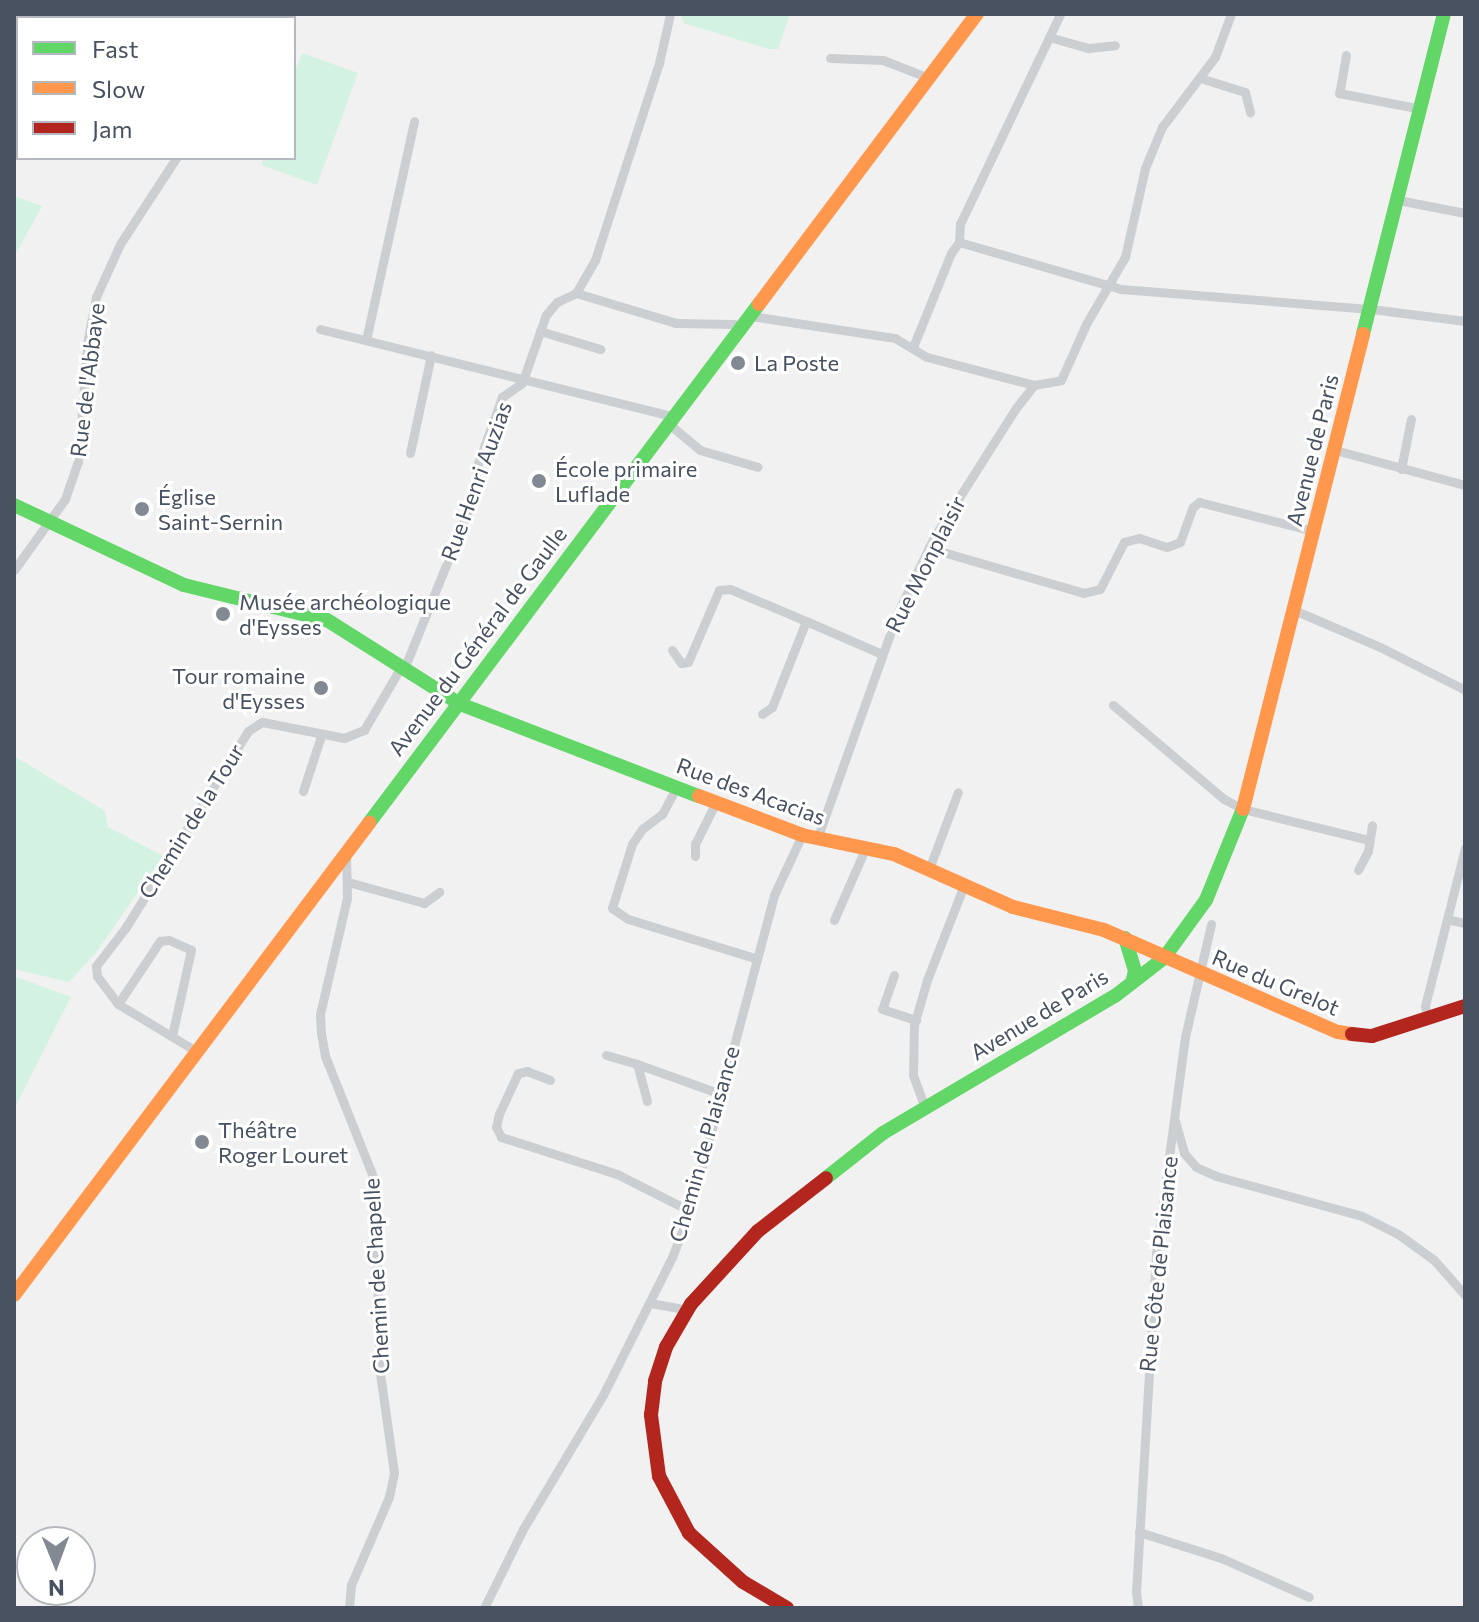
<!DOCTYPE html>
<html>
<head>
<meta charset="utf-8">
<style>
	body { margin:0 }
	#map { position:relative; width:1479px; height:1622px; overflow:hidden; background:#f1f1f1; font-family:Commissioner,sans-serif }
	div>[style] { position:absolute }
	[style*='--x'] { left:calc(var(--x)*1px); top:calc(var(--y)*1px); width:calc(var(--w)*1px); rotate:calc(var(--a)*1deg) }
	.green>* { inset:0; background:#d4f2e2 }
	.street>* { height:9px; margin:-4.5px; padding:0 4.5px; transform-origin:4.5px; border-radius:4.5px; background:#cccfd2 }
	.fast>* { height:14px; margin:-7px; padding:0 7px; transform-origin:7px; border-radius:7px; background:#63d668 }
	.slow>* { height:14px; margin:-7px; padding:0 7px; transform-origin:7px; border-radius:7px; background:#ff974d }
	.jam>* { height:14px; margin:-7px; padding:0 7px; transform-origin:7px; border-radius:7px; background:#b3261e }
	.dots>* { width:22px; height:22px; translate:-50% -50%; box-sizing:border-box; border:4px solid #fff; border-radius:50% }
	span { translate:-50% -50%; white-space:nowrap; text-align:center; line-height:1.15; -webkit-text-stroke:6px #fff; paint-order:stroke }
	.poi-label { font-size:22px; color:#47515f }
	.left { translate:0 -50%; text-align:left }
	.right { translate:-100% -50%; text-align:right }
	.street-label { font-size:22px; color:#47515f }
	.frame { position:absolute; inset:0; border:16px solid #47515f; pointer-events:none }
	.legend { position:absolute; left:16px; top:16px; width:280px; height:144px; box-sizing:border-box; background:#fff; border:2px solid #b5b9bf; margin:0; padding:10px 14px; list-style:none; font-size:24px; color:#47515f }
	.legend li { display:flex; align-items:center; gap:16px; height:40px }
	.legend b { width:40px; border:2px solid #b5b9bf }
	.north { position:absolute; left:16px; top:1526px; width:80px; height:80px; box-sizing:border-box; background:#fff; border:2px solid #b5b9bf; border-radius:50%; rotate:179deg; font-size:22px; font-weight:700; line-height:32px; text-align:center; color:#47515f }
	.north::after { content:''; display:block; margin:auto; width:28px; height:36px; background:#828992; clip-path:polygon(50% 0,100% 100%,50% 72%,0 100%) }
</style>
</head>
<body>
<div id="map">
	<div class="green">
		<div style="clip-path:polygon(681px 14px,790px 14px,778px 49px,769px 49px,683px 23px)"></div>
		<div style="clip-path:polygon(302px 53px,358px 73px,317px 185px,261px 165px,264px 158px,294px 158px,294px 74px)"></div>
		<div style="clip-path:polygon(14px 196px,42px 206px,14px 257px)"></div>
		<div style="clip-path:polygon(14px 756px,105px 811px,108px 827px,163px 856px,98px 950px,69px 982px,14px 969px)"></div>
		<div style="clip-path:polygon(14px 976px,71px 997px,14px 1109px)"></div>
	</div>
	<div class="street">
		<div style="--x:256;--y:18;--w:4;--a:-63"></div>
		<div style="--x:1049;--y:37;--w:41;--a:15.8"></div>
		<div style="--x:1088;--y:48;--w:27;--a:-6"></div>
		<div style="--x:1346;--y:55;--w:39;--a:100"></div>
		<div style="--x:1339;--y:93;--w:84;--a:11"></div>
		<div style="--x:830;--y:58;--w:53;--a:2.2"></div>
		<div style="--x:883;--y:60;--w:49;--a:21.4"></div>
		<div style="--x:1200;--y:78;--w:47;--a:17.3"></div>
		<div style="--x:1245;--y:92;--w:21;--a:76"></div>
		<div style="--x:1398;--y:200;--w:68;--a:11"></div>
		<div style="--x:959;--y:242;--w:169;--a:16.2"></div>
		<div style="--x:1121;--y:289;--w:251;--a:4.6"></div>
		<div style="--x:1371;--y:309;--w:95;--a:7.3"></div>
		<div style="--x:576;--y:293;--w:38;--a:-60"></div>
		<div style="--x:595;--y:260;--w:207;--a:-72"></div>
		<div style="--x:659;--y:63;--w:50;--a:-77.3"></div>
		<div style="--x:751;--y:316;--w:146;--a:8.7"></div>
		<div style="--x:895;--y:338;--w:37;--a:31"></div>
		<div style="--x:927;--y:357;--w:111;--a:14.7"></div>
		<div style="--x:320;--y:329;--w:366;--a:13.9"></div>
		<div style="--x:540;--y:331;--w:63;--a:16.7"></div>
		<div style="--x:366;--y:340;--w:224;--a:-77.6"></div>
		<div style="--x:913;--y:347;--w:101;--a:-68"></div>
		<div style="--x:951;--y:253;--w:14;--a:-54"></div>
		<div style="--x:959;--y:242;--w:18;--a:-87"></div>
		<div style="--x:960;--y:224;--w:233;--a:-64.5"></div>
		<div style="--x:669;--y:424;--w:40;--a:40"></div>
		<div style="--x:700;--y:450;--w:60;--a:16.3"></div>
		<div style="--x:1335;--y:450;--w:135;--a:15.1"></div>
		<div style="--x:410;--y:453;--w:100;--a:-77.9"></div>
		<div style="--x:1401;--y:469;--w:51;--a:-78.7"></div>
		<div style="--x:929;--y:548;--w:161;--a:16.2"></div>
		<div style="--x:1084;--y:593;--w:16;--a:-14"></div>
		<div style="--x:1100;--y:589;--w:53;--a:-62.9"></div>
		<div style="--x:1124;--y:542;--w:16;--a:-15"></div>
		<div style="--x:1139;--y:538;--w:29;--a:18"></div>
		<div style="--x:1167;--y:547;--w:14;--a:-21"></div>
		<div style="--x:1180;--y:542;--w:37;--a:-70"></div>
		<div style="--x:1193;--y:507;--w:8;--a:-40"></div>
		<div style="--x:1199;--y:502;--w:119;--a:14.2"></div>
		<div style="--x:14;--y:570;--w:87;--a:-54.3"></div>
		<div style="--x:65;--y:499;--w:39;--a:-71"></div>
		<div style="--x:78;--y:462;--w:124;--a:-85.4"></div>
		<div style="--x:88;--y:338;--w:42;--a:-79"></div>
		<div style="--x:96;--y:297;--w:58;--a:-65.6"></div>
		<div style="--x:120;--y:244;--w:103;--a:-56.9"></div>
		<div style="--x:1294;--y:610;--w:94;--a:23.3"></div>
		<div style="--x:1380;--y:647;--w:95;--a:26.8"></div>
		<div style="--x:672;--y:650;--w:16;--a:55"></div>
		<div style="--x:681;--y:663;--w:7;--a:-8"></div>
		<div style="--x:688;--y:662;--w:78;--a:-66.7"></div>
		<div style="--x:719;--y:590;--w:11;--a:-5"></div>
		<div style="--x:730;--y:589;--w:82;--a:22.8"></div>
		<div style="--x:404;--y:669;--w:195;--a:-68"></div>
		<div style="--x:477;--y:488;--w:19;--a:-93"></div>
		<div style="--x:476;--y:469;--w:77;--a:-70.1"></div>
		<div style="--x:502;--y:397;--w:24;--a:-35"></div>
		<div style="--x:522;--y:383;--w:72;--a:-70.6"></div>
		<div style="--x:546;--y:315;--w:17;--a:-50"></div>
		<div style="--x:557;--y:302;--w:21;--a:-25"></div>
		<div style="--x:576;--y:293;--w:104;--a:16.7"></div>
		<div style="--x:676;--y:323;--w:58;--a:1"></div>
		<div style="--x:734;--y:324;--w:10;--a:37"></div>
		<div style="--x:1113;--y:705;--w:145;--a:40.3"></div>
		<div style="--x:1224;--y:799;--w:21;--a:28"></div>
		<div style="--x:1243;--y:809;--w:130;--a:13.8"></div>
		<div style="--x:762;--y:714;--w:12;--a:-35"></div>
		<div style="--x:772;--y:707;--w:92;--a:-68.4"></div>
		<div style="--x:806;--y:621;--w:83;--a:23.5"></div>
		<div style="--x:676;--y:788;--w:30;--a:118"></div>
		<div style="--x:662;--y:814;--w:25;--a:143"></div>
		<div style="--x:642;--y:829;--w:18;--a:124"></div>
		<div style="--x:632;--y:844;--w:67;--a:107.4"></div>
		<div style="--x:612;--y:908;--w:19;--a:35"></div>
		<div style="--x:628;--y:919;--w:133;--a:17.1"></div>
		<div style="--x:303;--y:791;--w:58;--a:-71.9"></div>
		<div style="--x:817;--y:839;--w:241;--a:-70.4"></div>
		<div style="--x:898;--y:612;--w:83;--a:-64.4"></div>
		<div style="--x:934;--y:537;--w:153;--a:-57.6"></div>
		<div style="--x:1016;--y:408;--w:29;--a:-52"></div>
		<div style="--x:1034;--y:385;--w:27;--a:-10"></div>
		<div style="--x:1061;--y:380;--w:61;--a:-65.9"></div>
		<div style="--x:1086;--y:324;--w:78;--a:-59.8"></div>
		<div style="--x:1125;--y:257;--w:91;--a:-77.3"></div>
		<div style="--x:1145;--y:168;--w:44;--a:-67.5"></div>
		<div style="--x:1162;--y:127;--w:88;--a:-52.9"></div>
		<div style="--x:1215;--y:57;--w:46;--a:-69.6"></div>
		<div style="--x:346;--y:851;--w:47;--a:88.8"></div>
		<div style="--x:347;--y:898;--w:119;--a:103.1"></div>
		<div style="--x:320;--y:1014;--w:19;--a:87"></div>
		<div style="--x:321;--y:1033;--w:23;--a:80"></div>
		<div style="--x:325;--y:1056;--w:132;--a:68.3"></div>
		<div style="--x:374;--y:1179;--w:194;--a:88.2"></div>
		<div style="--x:380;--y:1373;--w:101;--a:82"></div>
		<div style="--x:394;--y:1473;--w:25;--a:102"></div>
		<div style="--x:389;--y:1497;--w:96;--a:113.4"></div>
		<div style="--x:351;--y:1585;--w:23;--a:95"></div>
		<div style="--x:695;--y:856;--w:12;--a:-90"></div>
		<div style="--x:695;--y:844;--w:47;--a:-63.4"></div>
		<div style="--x:929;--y:869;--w:82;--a:-69.4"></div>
		<div style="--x:1358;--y:870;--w:21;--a:-62"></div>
		<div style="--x:1368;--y:851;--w:26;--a:-81"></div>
		<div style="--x:348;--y:882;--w:79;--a:15.4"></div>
		<div style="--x:424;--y:903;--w:19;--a:-36"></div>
		<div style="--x:1447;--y:919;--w:18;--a:13"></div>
		<div style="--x:834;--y:920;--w:77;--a:-66.4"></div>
		<div style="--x:894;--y:975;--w:36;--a:109"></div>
		<div style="--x:882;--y:1009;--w:36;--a:18"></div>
		<div style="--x:118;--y:1004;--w:76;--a:-56.3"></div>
		<div style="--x:160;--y:941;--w:9;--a:-6"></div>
		<div style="--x:169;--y:940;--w:24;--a:24"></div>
		<div style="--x:191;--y:950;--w:88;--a:102.5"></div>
		<div style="--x:1427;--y:1018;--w:12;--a:-99"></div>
		<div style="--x:1425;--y:1006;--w:163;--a:-75.8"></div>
		<div style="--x:196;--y:1051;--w:91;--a:-148.9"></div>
		<div style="--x:118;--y:1004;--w:35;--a:-127"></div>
		<div style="--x:97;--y:976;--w:10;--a:-96"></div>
		<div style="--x:96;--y:966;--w:49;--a:-52.4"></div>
		<div style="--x:126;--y:927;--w:231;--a:-58.1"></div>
		<div style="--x:248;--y:731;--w:17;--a:-33"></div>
		<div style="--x:262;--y:722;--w:84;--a:11"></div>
		<div style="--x:344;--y:738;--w:22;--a:-22"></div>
		<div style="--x:364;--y:730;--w:73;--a:-59.6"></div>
		<div style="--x:606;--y:1055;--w:32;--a:16"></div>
		<div style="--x:550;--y:1080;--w:25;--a:-159"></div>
		<div style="--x:527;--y:1071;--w:9;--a:167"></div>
		<div style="--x:518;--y:1073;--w:45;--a:114.9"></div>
		<div style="--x:499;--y:1114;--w:13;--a:103"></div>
		<div style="--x:496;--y:1127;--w:11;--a:63"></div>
		<div style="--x:501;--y:1137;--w:122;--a:17.7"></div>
		<div style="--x:617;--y:1174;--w:82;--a:26.9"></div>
		<div style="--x:647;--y:1101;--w:38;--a:-105"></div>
		<div style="--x:637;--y:1064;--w:89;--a:19.7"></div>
		<div style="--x:925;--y:1108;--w:35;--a:-110"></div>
		<div style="--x:913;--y:1075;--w:50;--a:-88.9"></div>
		<div style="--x:914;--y:1025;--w:47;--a:-73.9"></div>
		<div style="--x:927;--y:980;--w:102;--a:-68.7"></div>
		<div style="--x:1175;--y:1121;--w:33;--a:74"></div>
		<div style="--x:1184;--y:1153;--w:18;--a:49"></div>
		<div style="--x:1196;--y:1167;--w:22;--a:24"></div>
		<div style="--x:1216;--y:1176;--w:151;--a:15.3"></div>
		<div style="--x:1362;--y:1216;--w:40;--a:26.6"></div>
		<div style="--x:1398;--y:1234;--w:44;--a:35.8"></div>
		<div style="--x:1434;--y:1260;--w:47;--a:48.5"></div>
		<div style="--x:650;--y:1303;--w:28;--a:10"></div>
		<div style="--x:678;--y:1308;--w:8;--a:50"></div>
		<div style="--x:1139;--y:1532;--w:86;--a:17.6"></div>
		<div style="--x:1221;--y:1558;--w:96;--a:23.9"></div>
		<div style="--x:484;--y:1608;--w:88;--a:-63.7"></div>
		<div style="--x:523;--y:1529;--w:156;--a:-59.2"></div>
		<div style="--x:603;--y:1395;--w:154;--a:-63.4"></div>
		<div style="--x:672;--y:1257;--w:49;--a:-68.6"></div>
		<div style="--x:690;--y:1211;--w:327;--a:-75.1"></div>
		<div style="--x:774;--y:895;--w:66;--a:-65"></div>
		<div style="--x:1138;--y:1608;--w:16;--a:-97"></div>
		<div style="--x:1136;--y:1592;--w:339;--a:-86.6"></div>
		<div style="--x:1156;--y:1254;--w:219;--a:-82.4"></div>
		<div style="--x:1185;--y:1037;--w:116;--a:-77"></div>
	</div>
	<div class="fast">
		<div style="--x:1363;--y:334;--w:330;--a:-75.8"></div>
		<div style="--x:14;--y:505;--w:188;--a:25.2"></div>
		<div style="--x:184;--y:585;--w:147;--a:13.8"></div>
		<div style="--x:327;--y:620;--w:157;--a:32.3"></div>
		<div style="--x:460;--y:704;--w:256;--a:21.1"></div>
		<div style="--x:369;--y:823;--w:649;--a:-53.08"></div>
		<div style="--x:1125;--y:938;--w:34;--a:73"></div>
		<div style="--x:1135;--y:971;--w:12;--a:104"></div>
		<div style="--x:826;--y:1178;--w:73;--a:-38.3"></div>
		<div style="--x:883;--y:1133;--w:269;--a:-30.6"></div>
		<div style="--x:1115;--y:996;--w:62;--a:-37.8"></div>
		<div style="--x:1164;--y:958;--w:72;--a:-54.1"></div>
		<div style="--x:1206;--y:900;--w:98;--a:-67.9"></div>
	</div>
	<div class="slow">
		<div style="--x:759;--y:304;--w:363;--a:-53.1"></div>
		<div style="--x:699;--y:796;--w:110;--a:20.7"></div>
		<div style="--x:802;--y:835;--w:94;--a:11.7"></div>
		<div style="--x:894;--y:854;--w:130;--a:24"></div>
		<div style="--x:1013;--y:907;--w:94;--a:14.2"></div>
		<div style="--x:1104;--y:930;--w:255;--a:23.6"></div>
		<div style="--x:1338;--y:1032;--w:14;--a:8"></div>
		<div style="--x:1243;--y:809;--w:490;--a:-75.8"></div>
		<div style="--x:14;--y:1295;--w:591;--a:-53.05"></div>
	</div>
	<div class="jam">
		<div style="--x:1352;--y:1034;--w:20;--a:6"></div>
		<div style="--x:1372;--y:1036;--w:98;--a:-17.9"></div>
		<div style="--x:787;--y:1608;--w:51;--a:-149.4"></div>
		<div style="--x:743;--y:1582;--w:73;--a:-137.8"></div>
		<div style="--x:689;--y:1533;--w:64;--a:-117.8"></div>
		<div style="--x:659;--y:1476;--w:62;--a:-97.5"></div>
		<div style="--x:651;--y:1415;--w:34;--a:-83"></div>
		<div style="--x:655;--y:1381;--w:36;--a:-72"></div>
		<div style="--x:666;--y:1347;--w:50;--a:-59.8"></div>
		<div style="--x:691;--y:1304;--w:99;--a:-47.5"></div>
		<div style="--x:758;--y:1231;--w:86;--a:-37.9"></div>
	</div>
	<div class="dots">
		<div style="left:738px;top:363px;background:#828992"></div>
		<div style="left:539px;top:481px;background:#828992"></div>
		<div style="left:142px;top:509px;background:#828992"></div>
		<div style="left:223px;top:614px;background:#828992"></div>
		<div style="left:321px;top:688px;background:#828992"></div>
		<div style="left:202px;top:1142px;background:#828992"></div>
	</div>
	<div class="poi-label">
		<span class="left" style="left:754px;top:363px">La Poste</span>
		<span class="left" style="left:555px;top:481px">École primaire<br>Luflade</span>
		<span class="left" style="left:158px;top:509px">Église<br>Saint-Sernin</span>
		<span class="left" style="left:239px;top:614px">Musée archéologique<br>d'Eysses</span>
		<span class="right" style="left:305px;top:688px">Tour romaine<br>d'Eysses</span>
		<span class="left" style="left:218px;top:1142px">Théâtre<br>Roger Louret</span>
	</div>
	<div class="street-label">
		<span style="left:87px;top:380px;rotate:-83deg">Rue de l'Abbaye</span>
		<span style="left:1312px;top:450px;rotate:-76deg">Avenue de Paris</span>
		<span style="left:476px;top:481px;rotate:-70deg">Rue Henri Auzias</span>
		<span style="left:925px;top:564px;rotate:-63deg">Rue Monplaisir</span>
		<span style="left:477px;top:641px;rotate:-53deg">Avenue du Général de Gaulle</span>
		<span style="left:751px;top:791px;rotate:20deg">Rue des Acacias</span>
		<span style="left:191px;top:821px;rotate:-58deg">Chemin de la Tour</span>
		<span style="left:1276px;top:982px;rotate:23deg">Rue du Grelot</span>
		<span style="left:1039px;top:1014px;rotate:-31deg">Avenue de Paris</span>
		<span style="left:704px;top:1144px;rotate:-74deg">Chemin de Plaisance</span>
		<span style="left:1158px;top:1264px;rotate:-84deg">Rue Côte de Plaisance</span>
		<span style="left:376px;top:1276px;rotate:-93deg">Chemin de Chapelle</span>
	</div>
	<div class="frame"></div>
	<ul class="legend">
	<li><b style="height:10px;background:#63d668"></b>Fast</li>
	<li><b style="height:10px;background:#ff974d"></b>Slow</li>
	<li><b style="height:10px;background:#b3261e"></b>Jam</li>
	</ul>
	<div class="north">N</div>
</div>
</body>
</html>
